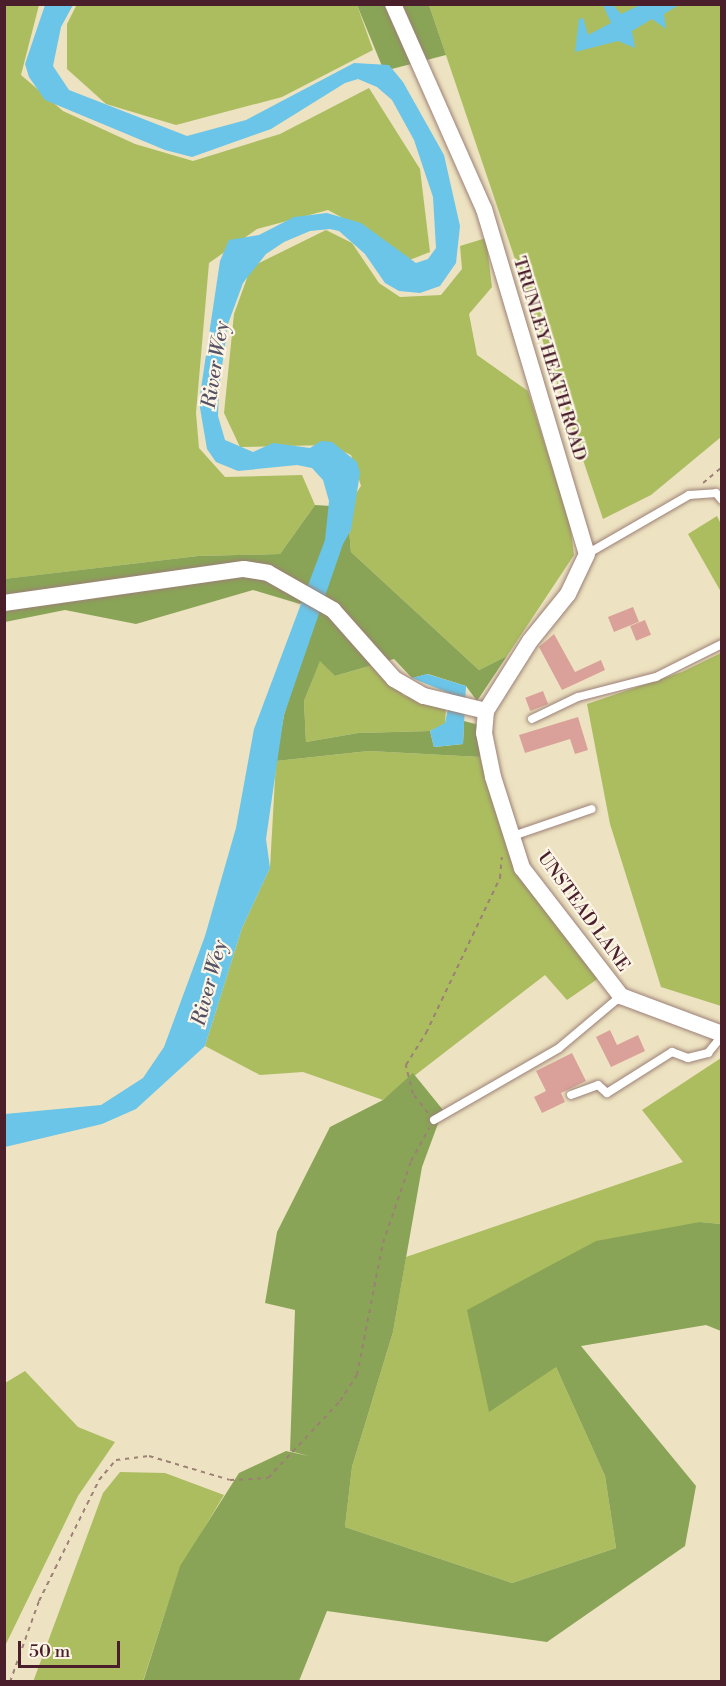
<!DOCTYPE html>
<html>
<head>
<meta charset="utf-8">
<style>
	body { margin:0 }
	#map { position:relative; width:726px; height:1686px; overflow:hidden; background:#ede2c1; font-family:"Libre Bodoni",serif }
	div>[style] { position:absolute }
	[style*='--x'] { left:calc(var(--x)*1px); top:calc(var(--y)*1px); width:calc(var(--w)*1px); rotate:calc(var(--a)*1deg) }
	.green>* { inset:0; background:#acbd60 }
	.forest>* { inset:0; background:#89a456 }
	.water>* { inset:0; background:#6ac5e8 }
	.building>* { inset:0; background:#daa19a; transform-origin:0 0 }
	.path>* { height:2px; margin-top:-1px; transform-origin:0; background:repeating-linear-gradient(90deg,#9c8076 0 4.5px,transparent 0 9px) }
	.roads { filter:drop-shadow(0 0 2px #9c8076) drop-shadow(0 0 2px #9c8076) }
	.lane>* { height:8px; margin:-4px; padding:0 4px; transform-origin:4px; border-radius:4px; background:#fff }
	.street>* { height:16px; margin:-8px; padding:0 8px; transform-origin:8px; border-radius:8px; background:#fff }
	span { translate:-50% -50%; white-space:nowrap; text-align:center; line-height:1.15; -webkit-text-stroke:4.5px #fcf5e5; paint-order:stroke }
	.street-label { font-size:18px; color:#4a1f2b }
	.water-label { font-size:20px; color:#545164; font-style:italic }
	.frame { position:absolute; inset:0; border:6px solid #4a1f2b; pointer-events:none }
	.scale { position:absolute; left:18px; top:1641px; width:102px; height:27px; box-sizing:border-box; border:3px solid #4a1f2b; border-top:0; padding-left:8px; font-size:18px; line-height:21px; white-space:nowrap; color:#4a1f2b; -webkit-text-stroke:4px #fcf5e5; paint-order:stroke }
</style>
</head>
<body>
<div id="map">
	<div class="green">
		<div style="clip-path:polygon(77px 4px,357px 5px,373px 50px,282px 97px,176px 125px,106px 104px,67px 69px,67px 24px)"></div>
		<div style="clip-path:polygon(4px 5px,39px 5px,21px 75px,63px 111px,135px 144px,193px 161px,280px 134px,369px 88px,420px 169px,430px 252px,402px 263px,376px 236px,328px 210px,257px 229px,209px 263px,196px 413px,199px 448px,225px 477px,302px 475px,315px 505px,280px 554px,198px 556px,5px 579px)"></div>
		<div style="clip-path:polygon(429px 5px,721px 5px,721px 437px,651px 495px,603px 519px)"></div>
		<div style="clip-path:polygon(326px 230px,352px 243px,379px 283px,400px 297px,441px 295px,462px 269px,460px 246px,486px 238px,492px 287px,469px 314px,477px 355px,528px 391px,570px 523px,574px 555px,507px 656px,479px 670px,351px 552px,347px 507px,361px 486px,351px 455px,329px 445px,240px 447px,224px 413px,234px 314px,251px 267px)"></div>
		<div style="clip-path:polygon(717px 516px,721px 524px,721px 592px,688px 534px)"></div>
		<div style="clip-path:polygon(721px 653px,721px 1006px,661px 987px,610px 824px,587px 704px,682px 672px)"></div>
		<div style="clip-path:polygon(320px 660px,335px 676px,370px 666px,382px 667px,403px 695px,446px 709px,445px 724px,430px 731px,358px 733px,306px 742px,304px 701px)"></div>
		<div style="clip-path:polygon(369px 751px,480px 757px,522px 877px,599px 978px,567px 1000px,545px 975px,383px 1100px,303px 1072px,260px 1075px,205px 1046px,242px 928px,270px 868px,276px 761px)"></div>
		<div style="clip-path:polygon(721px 1058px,721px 1224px,700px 1222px,556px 1367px,605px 1476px,616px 1548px,512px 1583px,345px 1527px,352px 1467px,393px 1332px,406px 1257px,683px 1162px,642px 1110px)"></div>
		<div style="clip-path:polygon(25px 1371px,78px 1427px,115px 1442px,78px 1496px,5px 1646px,5px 1383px)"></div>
		<div style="clip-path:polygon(120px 1472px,165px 1473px,224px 1495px,179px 1570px,143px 1681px,33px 1682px,103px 1493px)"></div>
	</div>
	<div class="forest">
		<div style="clip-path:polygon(357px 5px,429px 5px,446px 55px,384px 71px)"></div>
		<div style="clip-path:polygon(315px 505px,347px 507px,351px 552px,479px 670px,507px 656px,477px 701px,466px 686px,428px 674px,412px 678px,394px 659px,335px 676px,320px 661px,304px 701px,306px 742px,358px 733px,430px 731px,434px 747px,463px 744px,464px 721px,479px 725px,480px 757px,369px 751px,276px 761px,284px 715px,324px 589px,300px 604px,253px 590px,136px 624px,65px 610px,5px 622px,4px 579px,198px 556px,280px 554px)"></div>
		<div style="clip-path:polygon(413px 1073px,443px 1110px,422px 1167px,393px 1332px,352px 1467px,345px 1527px,512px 1583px,616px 1548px,605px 1476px,556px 1367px,489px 1412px,467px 1310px,596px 1241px,700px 1222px,721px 1224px,721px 1331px,706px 1325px,581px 1346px,696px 1486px,685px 1546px,547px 1642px,327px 1611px,299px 1681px,143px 1682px,180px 1566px,239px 1473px,286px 1451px,309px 1456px,290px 1451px,295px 1310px,265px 1303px,277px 1232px,330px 1127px,383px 1100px)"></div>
	</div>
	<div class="water">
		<div style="clip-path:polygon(45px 5px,73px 5px,61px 27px,53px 66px,69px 90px,187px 136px,246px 120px,354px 63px,389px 65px,403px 82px,444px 155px,460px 226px,456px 263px,440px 286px,420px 293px,399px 291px,385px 283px,365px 254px,339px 231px,330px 229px,310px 231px,284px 242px,266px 254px,243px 283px,228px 324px,219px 388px,218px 416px,225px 440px,253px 452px,273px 443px,310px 448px,321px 441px,332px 442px,357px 462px,360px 473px,351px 530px,343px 544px,284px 715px,266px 839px,270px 868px,242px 928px,205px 1046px,136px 1109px,102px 1124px,5px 1147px,5px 1114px,101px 1105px,143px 1078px,164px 1047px,205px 936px,236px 828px,254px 729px,325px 540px,329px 501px,323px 480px,312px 468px,297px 465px,238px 471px,216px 462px,207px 449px,199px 402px,220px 261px,229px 240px,259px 235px,294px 217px,327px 213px,361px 223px,416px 263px,428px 259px,436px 248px,433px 197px,414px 140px,392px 100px,377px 87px,358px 79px,345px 83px,271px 129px,192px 157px,165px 150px,45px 100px,29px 77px,25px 64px)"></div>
		<div style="clip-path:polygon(603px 5px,613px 5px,621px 14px,640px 5px,679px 5px,664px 14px,666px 29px,652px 19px,632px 31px,635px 48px,618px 41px,575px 52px,579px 19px,583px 18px,588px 35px,611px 23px)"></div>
		<div style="clip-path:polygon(427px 674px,466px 686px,463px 744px,434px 747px,430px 731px,445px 723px,451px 694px,412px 678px)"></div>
	</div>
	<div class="building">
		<div style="left:633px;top:607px;width:16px;height:27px;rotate:68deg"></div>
		<div style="left:645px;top:620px;width:16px;height:16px;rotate:68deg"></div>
		<div style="clip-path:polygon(554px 634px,575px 672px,601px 660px,605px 670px,562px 690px,539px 647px)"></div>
		<div style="left:543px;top:691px;width:14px;height:19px;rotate:69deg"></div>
		<div style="clip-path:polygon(578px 717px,588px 750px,575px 754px,570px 739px,525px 753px,519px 735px)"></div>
		<div style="clip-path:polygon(610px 1030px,617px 1045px,638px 1035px,645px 1051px,611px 1067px,596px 1037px)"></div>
		<div style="clip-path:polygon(572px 1053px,586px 1081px,561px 1093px,565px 1102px,542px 1113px,534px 1097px,546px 1091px,536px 1071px)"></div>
	</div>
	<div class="path">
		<div style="--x:703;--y:483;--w:25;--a:-40"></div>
		<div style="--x:428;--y:1113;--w:24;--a:-128"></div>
		<div style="--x:413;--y:1094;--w:30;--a:-104"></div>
		<div style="--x:406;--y:1065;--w:38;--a:-58"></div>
		<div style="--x:426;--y:1033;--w:172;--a:-64.5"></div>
		<div style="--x:500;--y:878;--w:21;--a:-85"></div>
		<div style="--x:10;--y:1682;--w:86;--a:-70.3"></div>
		<div style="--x:39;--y:1601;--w:135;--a:-63.6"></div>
		<div style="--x:99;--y:1480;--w:26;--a:-50"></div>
		<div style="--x:116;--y:1460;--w:33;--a:-7"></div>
		<div style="--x:149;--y:1456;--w:84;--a:16.5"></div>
		<div style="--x:230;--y:1480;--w:38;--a:-3"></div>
		<div style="--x:268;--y:1478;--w:105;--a:-46.9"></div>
		<div style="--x:340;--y:1401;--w:31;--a:-57"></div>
		<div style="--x:357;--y:1375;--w:135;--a:-78.9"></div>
		<div style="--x:383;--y:1243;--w:87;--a:-71.1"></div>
		<div style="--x:411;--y:1161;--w:38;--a:-61"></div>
	</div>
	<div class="roads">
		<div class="lane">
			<div style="--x:587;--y:554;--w:118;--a:-30"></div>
			<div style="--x:689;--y:495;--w:27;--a:-4"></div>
			<div style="--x:716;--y:493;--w:9;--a:49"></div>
			<div style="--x:532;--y:719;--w:51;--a:-25.6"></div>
			<div style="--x:578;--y:697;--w:81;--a:-14.4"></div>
			<div style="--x:656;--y:677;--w:74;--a:-26.6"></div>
			<div style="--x:513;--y:836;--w:83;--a:-18.9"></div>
			<div style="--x:571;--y:1095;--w:29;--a:-20"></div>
			<div style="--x:598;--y:1085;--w:12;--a:42"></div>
			<div style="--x:607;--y:1093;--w:77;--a:-32.2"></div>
			<div style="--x:672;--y:1052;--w:17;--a:21"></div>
			<div style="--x:688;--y:1058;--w:21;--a:-14"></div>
			<div style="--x:708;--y:1053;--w:22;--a:-51"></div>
			<div style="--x:434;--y:1120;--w:144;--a:-29.9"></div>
			<div style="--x:559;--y:1048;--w:81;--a:-40"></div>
		</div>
		<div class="street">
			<div style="--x:393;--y:4;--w:224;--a:66.1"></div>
			<div style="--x:484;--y:209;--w:360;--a:73.4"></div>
			<div style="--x:587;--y:554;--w:44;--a:115.4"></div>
			<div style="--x:568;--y:594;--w:60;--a:129"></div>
			<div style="--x:530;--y:641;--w:83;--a:122.2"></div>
			<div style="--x:486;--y:711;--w:22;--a:95"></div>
			<div style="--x:484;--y:733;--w:45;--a:78.4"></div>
			<div style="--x:493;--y:777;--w:96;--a:72.3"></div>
			<div style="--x:522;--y:868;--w:162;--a:52.3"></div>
			<div style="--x:621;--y:996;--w:108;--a:20.6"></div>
			<div style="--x:4;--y:603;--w:242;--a:-8.1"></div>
			<div style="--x:244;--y:569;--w:24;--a:9"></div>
			<div style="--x:268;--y:573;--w:75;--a:29.6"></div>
			<div style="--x:333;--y:610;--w:92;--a:48.5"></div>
			<div style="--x:394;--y:679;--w:34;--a:30"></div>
			<div style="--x:424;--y:696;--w:64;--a:13.6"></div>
		</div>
	</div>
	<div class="street-label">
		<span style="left:549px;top:359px;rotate:73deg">TRUNLEY HEATH ROAD</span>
		<span style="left:583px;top:912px;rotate:54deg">UNSTEAD LANE</span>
	</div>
	<div class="water-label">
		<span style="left:216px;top:365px;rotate:-81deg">River Wey</span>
		<span style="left:210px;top:983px;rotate:-75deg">River Wey</span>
	</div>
	<div class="frame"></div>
	<div class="scale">50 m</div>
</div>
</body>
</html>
